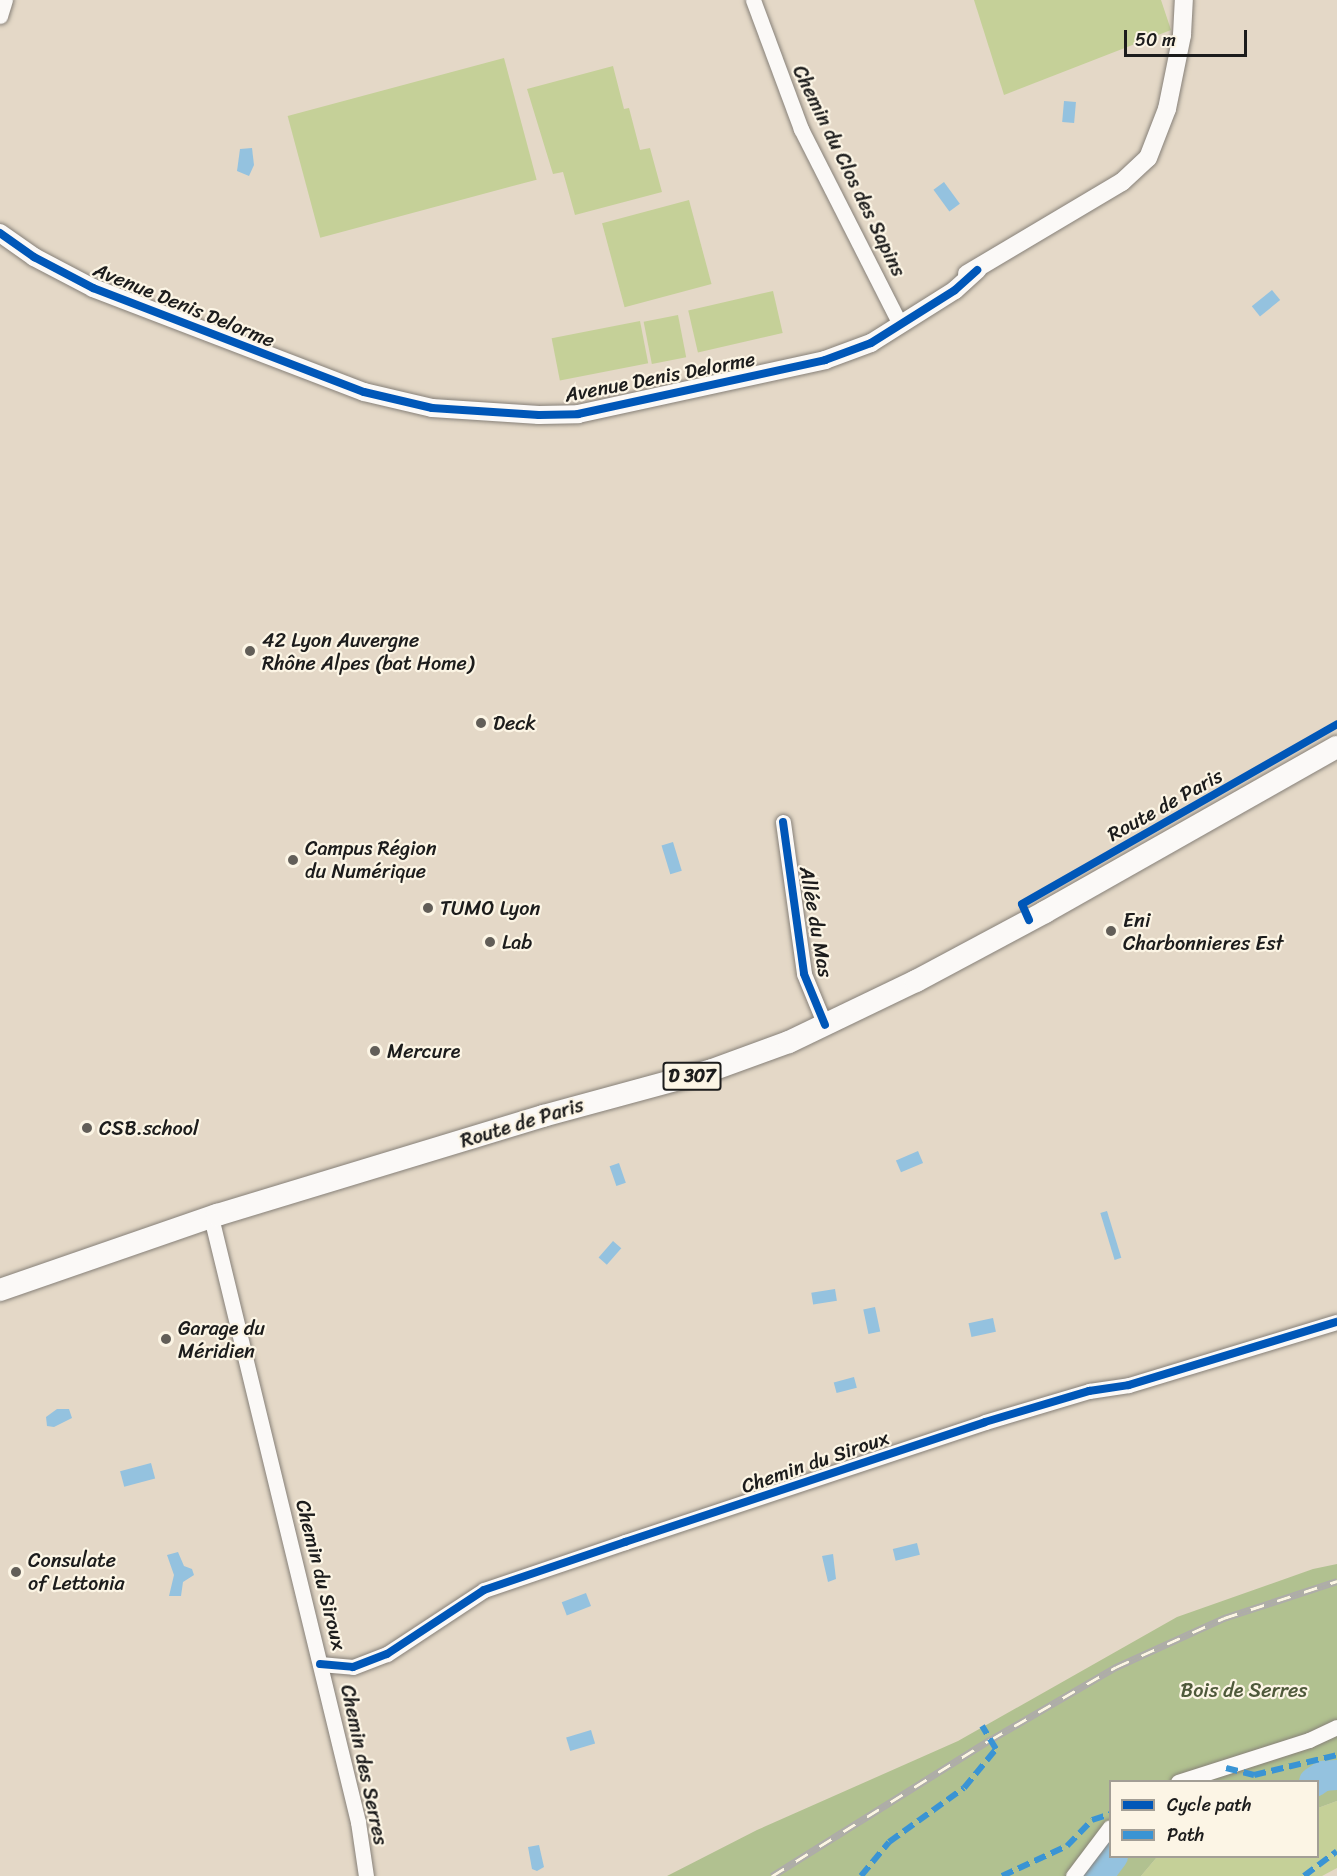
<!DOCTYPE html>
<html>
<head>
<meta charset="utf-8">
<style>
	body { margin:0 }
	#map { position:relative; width:1337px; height:1876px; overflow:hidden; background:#e4d8c7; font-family:Sriracha,sans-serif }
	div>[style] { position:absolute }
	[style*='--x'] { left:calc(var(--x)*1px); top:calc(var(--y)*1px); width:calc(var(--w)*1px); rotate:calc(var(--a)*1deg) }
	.green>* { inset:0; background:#c5d098; transform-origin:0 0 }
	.forest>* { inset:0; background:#b1c190 }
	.water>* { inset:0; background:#94c2df; transform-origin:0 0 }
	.river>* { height:30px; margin:-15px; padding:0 15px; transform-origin:15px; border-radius:15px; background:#94c2df }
	.roads { filter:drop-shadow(0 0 2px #868078) drop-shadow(0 0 2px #868078) }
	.minor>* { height:15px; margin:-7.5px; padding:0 7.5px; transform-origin:7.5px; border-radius:7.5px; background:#fbf9f7 }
	.tertiary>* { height:18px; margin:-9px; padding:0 9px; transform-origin:9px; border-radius:9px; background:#fbf9f7 }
	.primary>* { height:22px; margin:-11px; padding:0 11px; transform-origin:11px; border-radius:11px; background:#fbf9f7 }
	.rail>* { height:7px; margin-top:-3.5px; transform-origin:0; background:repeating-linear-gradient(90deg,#fcf5e5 0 14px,#aeaca9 0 28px); box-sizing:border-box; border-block:2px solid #aeaca9 }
	.quiet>* { height:6px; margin-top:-3px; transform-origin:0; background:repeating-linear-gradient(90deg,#3a94d4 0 12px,transparent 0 18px) }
	.cycleway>* { height:8px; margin:-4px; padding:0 4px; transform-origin:4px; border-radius:4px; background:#0057b8 }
	.dots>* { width:16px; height:16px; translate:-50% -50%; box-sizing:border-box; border:3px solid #fcf5e5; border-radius:50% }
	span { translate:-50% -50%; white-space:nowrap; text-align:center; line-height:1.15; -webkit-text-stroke:4.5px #fcf5e5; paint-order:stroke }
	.shield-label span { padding:2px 4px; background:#fcf5e5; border:2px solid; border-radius:4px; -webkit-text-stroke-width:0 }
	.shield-label { font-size:18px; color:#1c1c1c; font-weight:700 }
	.street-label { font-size:20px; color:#1c1c1c }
	.poi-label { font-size:20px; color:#1c1c1c }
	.left { translate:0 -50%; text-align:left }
	.park-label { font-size:20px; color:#4e593a }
	.legend { position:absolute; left:1109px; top:1780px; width:210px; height:78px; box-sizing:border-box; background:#fcf5e5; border:2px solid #a29e95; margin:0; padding:8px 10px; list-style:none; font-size:18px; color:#1c1c1c }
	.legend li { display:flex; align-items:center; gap:12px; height:30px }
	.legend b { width:30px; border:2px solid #a29e95 }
	.scale { position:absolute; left:1124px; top:30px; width:123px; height:27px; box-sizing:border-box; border:3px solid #1c1c1c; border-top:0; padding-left:8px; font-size:18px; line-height:21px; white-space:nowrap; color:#1c1c1c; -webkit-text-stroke:4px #fcf5e5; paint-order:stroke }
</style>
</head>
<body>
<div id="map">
	<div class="green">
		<div style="clip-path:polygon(974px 0,1161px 0,1171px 30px,1004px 95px)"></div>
		<div style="left:504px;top:58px;width:126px;height:224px;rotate:75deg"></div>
		<div style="clip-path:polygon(613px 66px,624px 109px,629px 108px,640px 150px,650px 148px,662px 192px,575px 215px,563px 172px,553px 174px,527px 89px)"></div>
		<div style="left:689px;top:200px;width:87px;height:90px;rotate:75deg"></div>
		<div style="left:773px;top:291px;width:43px;height:87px;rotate:77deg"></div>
		<div style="left:678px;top:315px;width:43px;height:35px;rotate:79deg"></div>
		<div style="left:640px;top:321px;width:43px;height:90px;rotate:79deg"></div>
		<div style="clip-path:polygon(1337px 1801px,1337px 1868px,1322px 1876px,1141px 1876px,1157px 1857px,1318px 1856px,1318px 1808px)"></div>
	</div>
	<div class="forest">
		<div style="clip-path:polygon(1337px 1564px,1337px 1801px,1318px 1808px,1318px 1782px,1110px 1782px,1110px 1856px,1157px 1857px,1141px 1876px,667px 1876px,757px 1830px,958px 1741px,1177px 1617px,1313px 1569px)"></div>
	</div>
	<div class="water">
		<div style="left:1064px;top:101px;width:12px;height:21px;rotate:5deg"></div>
		<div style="clip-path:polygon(252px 148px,254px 165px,249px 176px,237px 171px,240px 149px)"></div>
		<div style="left:944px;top:182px;width:27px;height:13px;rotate:54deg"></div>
		<div style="left:1272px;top:290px;width:13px;height:26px;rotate:51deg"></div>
		<div style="left:673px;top:842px;width:30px;height:12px;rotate:73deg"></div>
		<div style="left:918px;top:1151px;width:13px;height:24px;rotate:67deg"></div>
		<div style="left:619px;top:1163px;width:21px;height:10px;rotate:71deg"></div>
		<div style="left:1107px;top:1211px;width:49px;height:7px;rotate:73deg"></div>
		<div style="left:613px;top:1241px;width:11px;height:22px;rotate:41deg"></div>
		<div style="left:835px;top:1289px;width:12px;height:24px;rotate:81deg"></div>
		<div style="left:875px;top:1307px;width:25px;height:12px;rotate:78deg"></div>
		<div style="left:993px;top:1318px;width:14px;height:25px;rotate:78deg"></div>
		<div style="left:854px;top:1377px;width:11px;height:21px;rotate:75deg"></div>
		<div style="clip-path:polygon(57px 1409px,69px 1409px,72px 1418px,54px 1427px,47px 1426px,46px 1417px)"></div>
		<div style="left:151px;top:1463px;width:16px;height:32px;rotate:75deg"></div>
		<div style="left:917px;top:1543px;width:12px;height:25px;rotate:76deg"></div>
		<div style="clip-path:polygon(178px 1552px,184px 1566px,192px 1569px,194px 1575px,183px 1582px,181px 1596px,169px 1596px,174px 1575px,167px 1555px)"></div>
		<div style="clip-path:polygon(833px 1554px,836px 1579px,828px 1582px,822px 1556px)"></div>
		<div style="left:586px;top:1593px;width:14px;height:26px;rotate:69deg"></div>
		<div style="left:591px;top:1730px;width:14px;height:26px;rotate:73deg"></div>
		<div style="clip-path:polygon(539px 1845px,544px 1867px,537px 1871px,532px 1869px,528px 1847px)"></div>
	</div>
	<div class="river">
		<div style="--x:1314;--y:1782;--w:11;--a:-34"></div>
		<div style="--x:1323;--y:1776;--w:14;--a:-4"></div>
		<div style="--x:1098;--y:1876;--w:25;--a:-53"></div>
	</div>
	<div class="roads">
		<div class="minor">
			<div style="--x:753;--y:0;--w:138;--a:69.6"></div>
			<div style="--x:801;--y:129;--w:219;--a:63.1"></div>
			<div style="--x:0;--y:16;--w:17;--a:-73"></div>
			<div style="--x:783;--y:822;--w:153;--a:82.1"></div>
			<div style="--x:804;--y:974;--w:55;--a:67.6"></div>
			<div style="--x:211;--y:1217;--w:623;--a:76.34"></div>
			<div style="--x:358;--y:1822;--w:55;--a:81.6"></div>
			<div style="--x:320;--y:1664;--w:33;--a:5"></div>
			<div style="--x:353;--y:1667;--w:36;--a:-21"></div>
			<div style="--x:387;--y:1654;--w:116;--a:-33.4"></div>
			<div style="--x:484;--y:1590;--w:149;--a:-18.8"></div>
			<div style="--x:625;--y:1542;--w:379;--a:-18.4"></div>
			<div style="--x:985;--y:1422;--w:109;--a:-16.6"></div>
			<div style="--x:1089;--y:1391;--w:40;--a:-8.5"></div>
			<div style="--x:1129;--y:1385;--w:217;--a:-16.9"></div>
			<div style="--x:1178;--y:1782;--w:138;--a:-17.8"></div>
			<div style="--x:1309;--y:1740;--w:31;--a:-25"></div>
			<div style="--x:1073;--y:1876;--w:61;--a:-52.9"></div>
		</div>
		<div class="tertiary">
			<div style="--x:0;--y:233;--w:42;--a:35.2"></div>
			<div style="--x:34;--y:257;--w:67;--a:27.7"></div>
			<div style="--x:93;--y:288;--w:290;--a:21"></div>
			<div style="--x:364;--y:392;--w:70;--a:13.2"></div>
			<div style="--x:432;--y:408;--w:107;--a:3.7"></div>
			<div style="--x:539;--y:415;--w:39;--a:-1"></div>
			<div style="--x:578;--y:414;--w:253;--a:-12.3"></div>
			<div style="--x:825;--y:360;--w:49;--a:-20.3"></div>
			<div style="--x:871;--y:343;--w:99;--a:-32.2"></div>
			<div style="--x:955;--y:290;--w:30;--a:-42"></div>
			<div style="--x:967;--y:274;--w:180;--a:-30.7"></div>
			<div style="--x:1122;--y:182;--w:35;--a:-43"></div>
			<div style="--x:1148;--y:158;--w:53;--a:-68.8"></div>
			<div style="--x:1167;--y:109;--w:76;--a:-78.5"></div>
			<div style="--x:1182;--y:35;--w:35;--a:-87"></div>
		</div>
		<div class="primary">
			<div style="--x:0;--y:1290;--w:230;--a:-19.1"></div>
			<div style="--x:217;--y:1215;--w:341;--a:-16.9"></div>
			<div style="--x:543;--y:1116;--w:175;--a:-15.2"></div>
			<div style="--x:712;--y:1070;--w:82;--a:-20"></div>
			<div style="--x:789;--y:1042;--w:141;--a:-25.7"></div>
			<div style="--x:916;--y:981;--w:146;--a:-28.1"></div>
			<div style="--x:1045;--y:912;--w:335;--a:-29.5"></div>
		</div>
	</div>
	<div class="rail">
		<div style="--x:772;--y:1876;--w:257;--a:-32"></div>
		<div style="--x:990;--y:1740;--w:146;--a:-30.1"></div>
		<div style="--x:1116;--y:1667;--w:119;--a:-24.4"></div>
		<div style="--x:1224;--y:1618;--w:119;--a:-18.1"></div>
	</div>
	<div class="quiet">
		<div style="--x:1226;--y:1768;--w:29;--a:14"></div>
		<div style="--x:1254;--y:1775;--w:85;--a:-13.5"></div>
		<div style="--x:861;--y:1876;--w:44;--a:-50.5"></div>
		<div style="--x:889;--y:1842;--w:92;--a:-35.8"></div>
		<div style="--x:964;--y:1788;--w:50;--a:-50.6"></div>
		<div style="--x:996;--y:1749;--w:27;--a:-121"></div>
		<div style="--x:1002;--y:1876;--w:72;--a:-24.8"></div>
		<div style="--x:1067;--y:1846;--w:36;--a:-46"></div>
		<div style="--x:1092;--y:1820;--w:19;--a:-18"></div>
		<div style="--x:1304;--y:1876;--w:41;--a:-37.1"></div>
	</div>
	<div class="cycleway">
		<div style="--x:0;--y:233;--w:42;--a:35.2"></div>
		<div style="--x:34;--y:257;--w:67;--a:27.7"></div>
		<div style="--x:93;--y:288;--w:290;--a:21"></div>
		<div style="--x:364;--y:392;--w:70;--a:13.2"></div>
		<div style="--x:432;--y:408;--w:107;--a:3.7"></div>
		<div style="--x:539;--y:415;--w:39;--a:-1"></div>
		<div style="--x:578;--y:414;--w:253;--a:-12.3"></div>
		<div style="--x:825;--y:360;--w:49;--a:-20.3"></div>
		<div style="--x:871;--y:343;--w:99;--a:-32.2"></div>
		<div style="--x:955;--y:290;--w:30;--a:-42"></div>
		<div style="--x:783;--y:822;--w:153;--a:82.1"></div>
		<div style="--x:804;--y:974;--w:55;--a:67.6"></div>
		<div style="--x:1029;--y:920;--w:17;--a:-114"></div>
		<div style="--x:1022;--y:904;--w:363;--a:-29.7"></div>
		<div style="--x:320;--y:1664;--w:33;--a:5"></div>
		<div style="--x:353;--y:1667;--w:36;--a:-21"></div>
		<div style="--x:387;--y:1654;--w:116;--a:-33.4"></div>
		<div style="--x:484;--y:1590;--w:149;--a:-18.8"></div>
		<div style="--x:625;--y:1542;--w:379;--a:-18.4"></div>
		<div style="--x:985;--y:1422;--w:109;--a:-16.6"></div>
		<div style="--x:1089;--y:1391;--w:40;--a:-8.5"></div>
		<div style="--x:1129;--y:1385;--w:217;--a:-16.9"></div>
	</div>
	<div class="dots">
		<div style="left:250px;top:651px;background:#625e58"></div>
		<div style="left:481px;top:723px;background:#625e58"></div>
		<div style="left:293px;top:860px;background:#625e58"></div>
		<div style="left:428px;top:908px;background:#625e58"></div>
		<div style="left:1111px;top:931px;background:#625e58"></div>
		<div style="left:490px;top:942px;background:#625e58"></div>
		<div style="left:375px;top:1051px;background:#625e58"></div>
		<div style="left:87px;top:1128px;background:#625e58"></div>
		<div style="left:166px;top:1339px;background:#625e58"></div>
		<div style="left:16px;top:1572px;background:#625e58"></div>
	</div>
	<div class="shield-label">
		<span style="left:692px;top:1076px">D 307</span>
	</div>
	<div class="street-label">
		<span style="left:849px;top:171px;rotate:64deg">Chemin du Clos des Sapins</span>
		<span style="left:184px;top:305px;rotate:22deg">Avenue Denis Delorme</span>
		<span style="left:660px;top:377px;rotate:-11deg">Avenue Denis Delorme</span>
		<span style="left:1165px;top:805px;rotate:-29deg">Route de Paris</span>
		<span style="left:816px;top:922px;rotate:80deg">Allée du Mas</span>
		<span style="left:522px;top:1123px;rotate:-17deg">Route de Paris</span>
		<span style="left:815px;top:1462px;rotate:-19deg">Chemin du Siroux</span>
		<span style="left:321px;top:1575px;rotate:76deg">Chemin du Siroux</span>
		<span style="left:364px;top:1765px;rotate:78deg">Chemin des Serres</span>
	</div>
	<div class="poi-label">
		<span class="left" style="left:262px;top:652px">42 Lyon Auvergne<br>Rhône Alpes (bat Home)</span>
		<span class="left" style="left:493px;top:723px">Deck</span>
		<span class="left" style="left:305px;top:860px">Campus Région<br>du Numérique</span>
		<span class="left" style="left:440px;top:908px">TUMO Lyon</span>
		<span class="left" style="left:1123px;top:932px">Eni<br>Charbonnieres Est</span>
		<span class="left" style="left:502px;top:942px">Lab</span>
		<span class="left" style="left:387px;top:1051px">Mercure</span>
		<span class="left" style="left:99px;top:1128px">CSB.school</span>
		<span class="left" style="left:178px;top:1340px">Garage du<br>Méridien</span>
		<span class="left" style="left:28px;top:1572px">Consulate<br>of Lettonia</span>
	</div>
	<div class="park-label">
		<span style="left:1244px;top:1690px">Bois de Serres</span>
	</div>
	<ul class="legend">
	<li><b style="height:8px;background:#0057b8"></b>Cycle path</li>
	<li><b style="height:8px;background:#3a94d4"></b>Path</li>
	</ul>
	<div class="scale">50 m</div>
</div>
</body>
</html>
